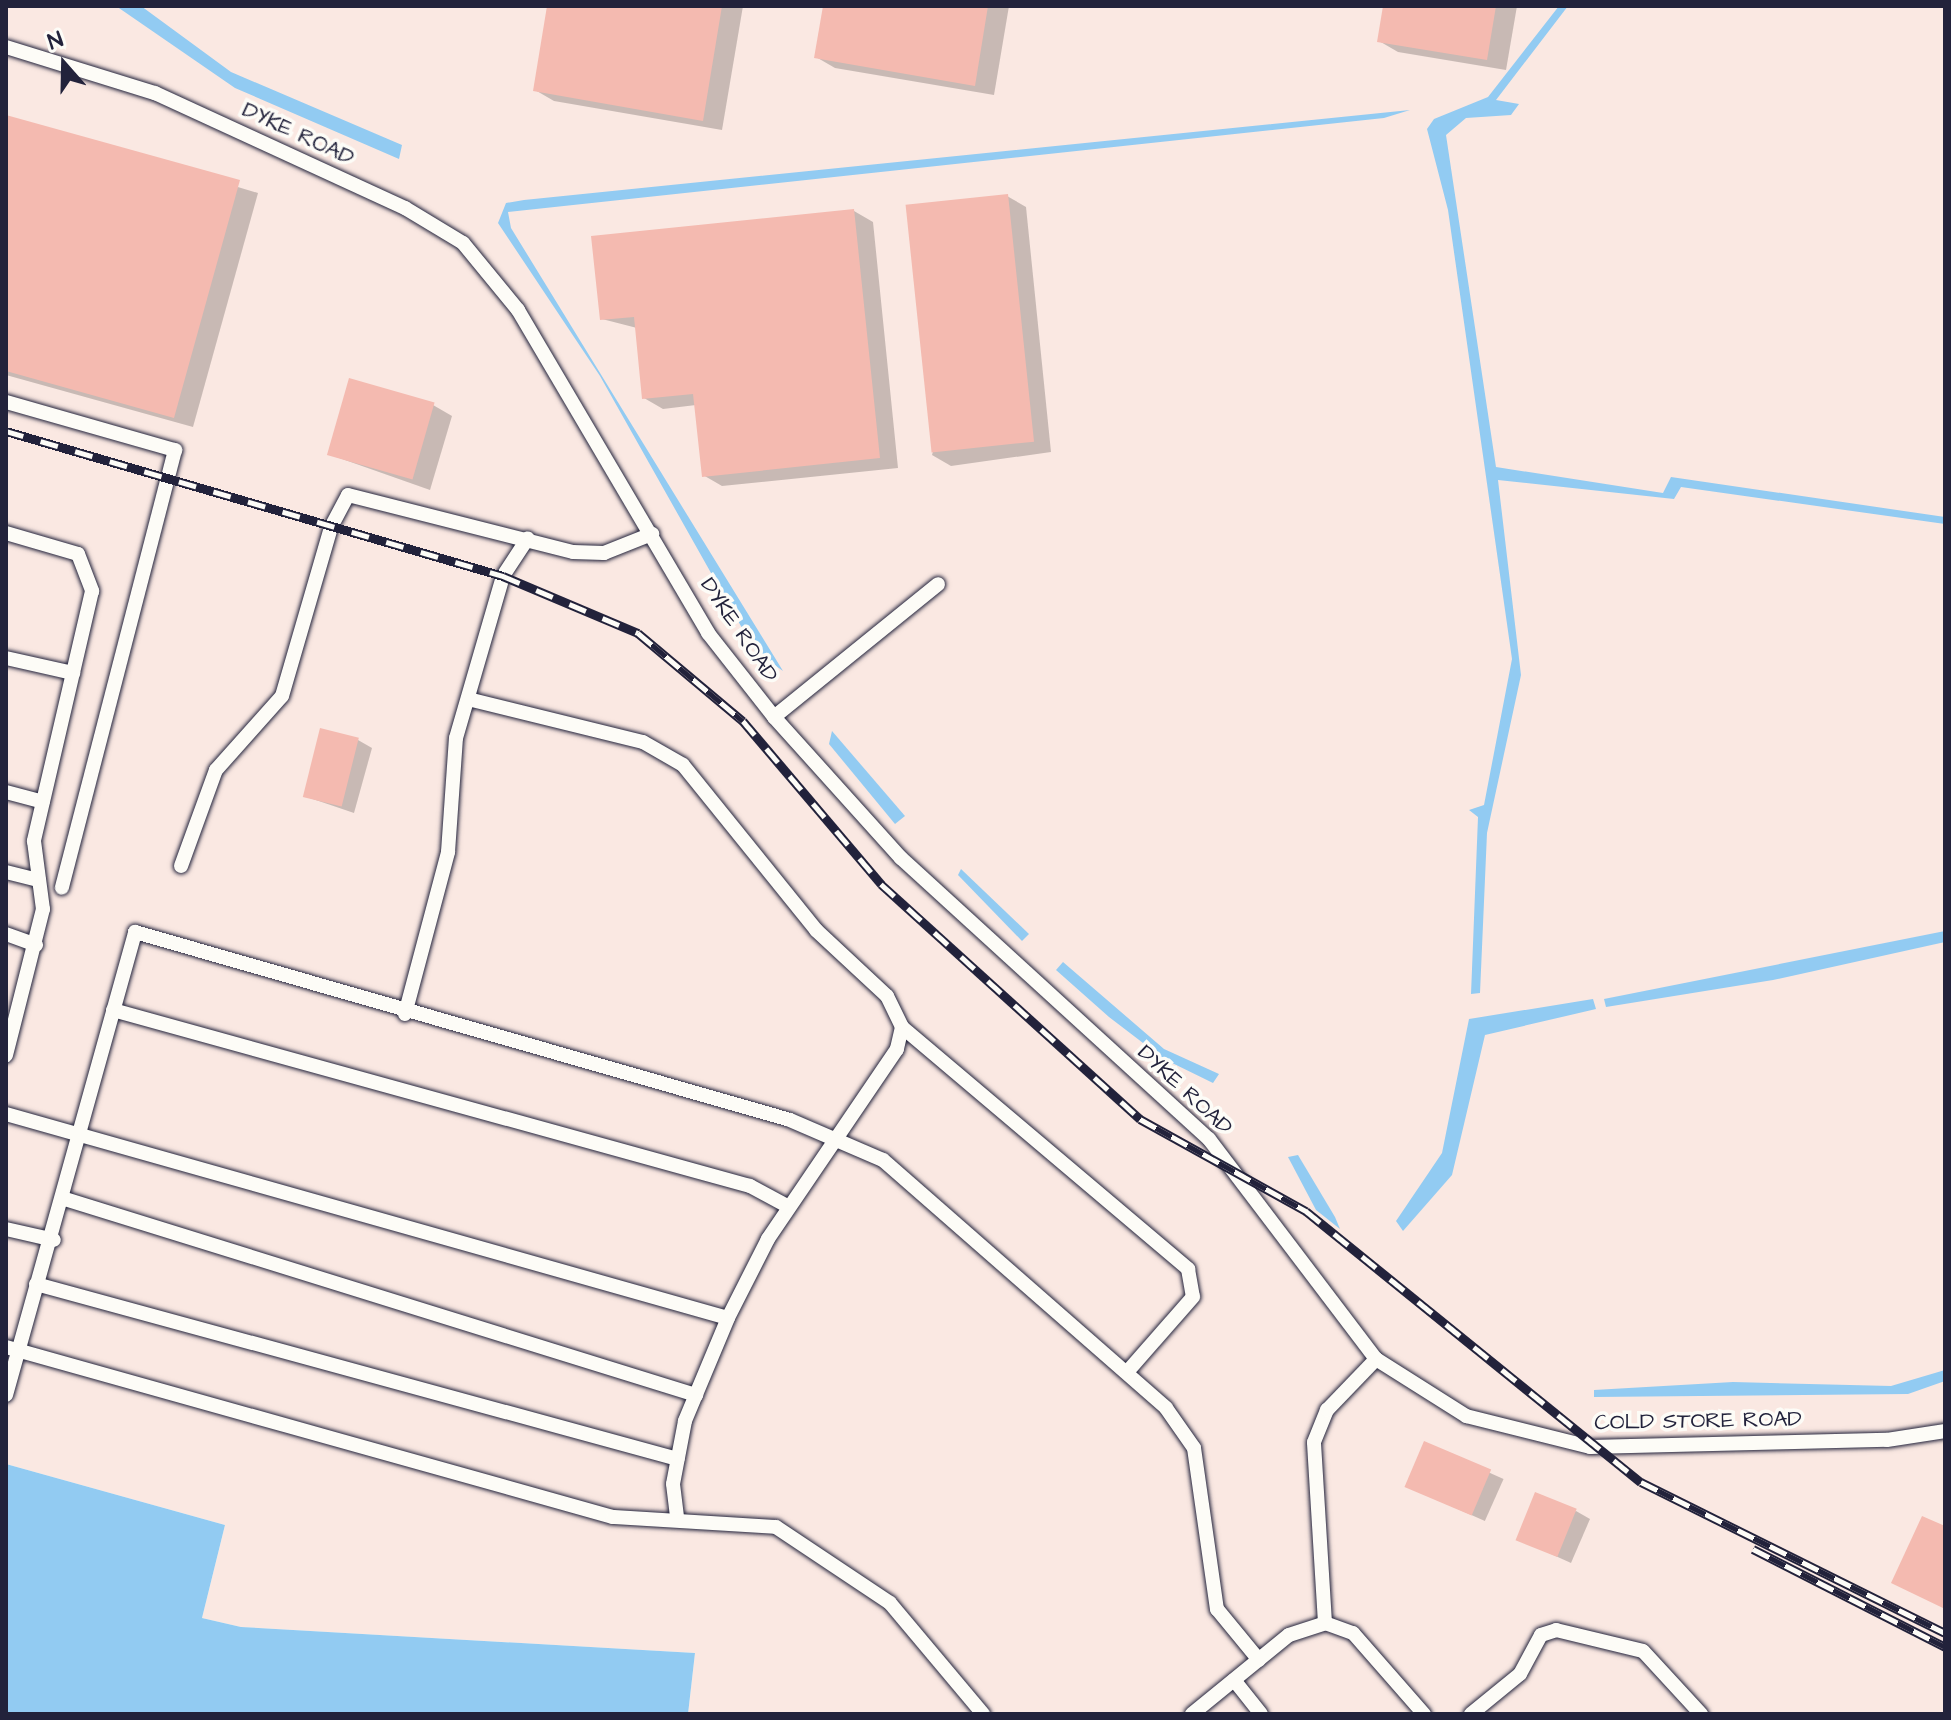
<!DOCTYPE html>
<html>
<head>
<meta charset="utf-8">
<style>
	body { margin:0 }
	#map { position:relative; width:1951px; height:1720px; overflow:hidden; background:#fdfcf7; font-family:"Architects Daughter",sans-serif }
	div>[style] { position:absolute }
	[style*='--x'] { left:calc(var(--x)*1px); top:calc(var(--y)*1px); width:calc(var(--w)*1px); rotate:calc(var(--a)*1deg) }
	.built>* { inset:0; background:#fae8e2 }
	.water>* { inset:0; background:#92cbf2 }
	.shadow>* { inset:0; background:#0003; transform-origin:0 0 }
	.building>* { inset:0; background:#f4bab0; transform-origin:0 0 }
	.roads { filter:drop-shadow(0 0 2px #22223b) drop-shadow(0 0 2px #22223b) }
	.street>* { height:14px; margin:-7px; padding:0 7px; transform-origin:7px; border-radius:7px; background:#fdfcf7 }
	.rail>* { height:9px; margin-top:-4.5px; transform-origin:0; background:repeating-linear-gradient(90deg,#fdfcf7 0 18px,#22223b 0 36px); box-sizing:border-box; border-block:2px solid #22223b }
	span { translate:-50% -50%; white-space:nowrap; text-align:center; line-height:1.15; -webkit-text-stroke:7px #fdfcf7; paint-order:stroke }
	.street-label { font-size:22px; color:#22223b }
	.frame { position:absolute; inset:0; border:8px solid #22223b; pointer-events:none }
	.north { position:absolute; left:24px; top:24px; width:80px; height:80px; -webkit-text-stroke:6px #fdfcf7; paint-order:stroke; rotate:340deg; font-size:22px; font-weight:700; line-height:32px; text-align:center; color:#22223b }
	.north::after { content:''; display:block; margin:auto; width:28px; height:36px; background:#22223b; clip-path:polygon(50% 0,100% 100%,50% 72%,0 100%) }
</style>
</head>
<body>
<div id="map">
	<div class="built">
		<div style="clip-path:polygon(6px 6px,1945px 6px,1945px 1714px,688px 1714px,695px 1653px,241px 1627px,202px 1618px,225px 1525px,6px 1464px)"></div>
	</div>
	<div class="water">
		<div style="clip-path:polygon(116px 6px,141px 6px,231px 72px,402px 145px,399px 159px,235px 88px)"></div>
		<div style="clip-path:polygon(1559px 6px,1568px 6px,1496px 100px,1519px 104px,1511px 115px,1466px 118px,1446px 135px,1496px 467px,1663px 493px,1671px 477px,1945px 517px,1945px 524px,1681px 487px,1674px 499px,1498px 480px,1521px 675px,1487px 833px,1480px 993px,1471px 994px,1478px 817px,1469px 810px,1484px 805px,1512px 659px,1448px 210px,1427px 129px,1434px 119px,1488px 97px)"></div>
		<div style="clip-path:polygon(1410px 110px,1384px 118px,508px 212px,511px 228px,783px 671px,755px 651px,600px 376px,498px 223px,506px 203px,524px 200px)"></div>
		<div style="clip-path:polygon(832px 731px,905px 816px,895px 824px,829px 744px)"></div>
		<div style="clip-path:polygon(961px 869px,1029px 934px,1022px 941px,958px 875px)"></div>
		<div style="clip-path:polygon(1945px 931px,1945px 942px,1773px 980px,1606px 1007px,1604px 999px)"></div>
		<div style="clip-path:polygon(1063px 962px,1164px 1049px,1219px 1074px,1213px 1083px,1164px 1059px,1109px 1017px,1056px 970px)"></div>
		<div style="clip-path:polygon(1593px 999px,1596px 1009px,1485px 1035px,1452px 1175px,1403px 1231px,1396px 1221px,1442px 1153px,1469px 1019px)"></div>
		<div style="clip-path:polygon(1298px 1155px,1335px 1217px,1340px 1229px,1316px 1210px,1288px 1157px)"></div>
		<div style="clip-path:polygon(1945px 1370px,1945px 1381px,1908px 1394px,1594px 1397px,1594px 1390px,1733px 1382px,1891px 1386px)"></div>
		<div style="clip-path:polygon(6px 1464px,225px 1525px,202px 1618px,241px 1627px,695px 1653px,688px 1714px,6px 1714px)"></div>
	</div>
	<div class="shadow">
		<div style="clip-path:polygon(549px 6px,743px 6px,722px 130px,554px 101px,535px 90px)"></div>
		<div style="clip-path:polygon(825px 6px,1009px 6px,994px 95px,835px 68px,816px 57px)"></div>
		<div style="clip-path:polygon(1385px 6px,1517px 6px,1506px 70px,1398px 52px,1379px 41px)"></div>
		<div style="clip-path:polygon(6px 117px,258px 193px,193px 427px,6px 375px)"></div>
		<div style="clip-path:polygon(1007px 196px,1026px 207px,1051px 452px,951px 466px,932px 455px)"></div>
		<div style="clip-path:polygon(854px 211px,873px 222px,898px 468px,722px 486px,703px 475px,696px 405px,663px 409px,644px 398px,637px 328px,602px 319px)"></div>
		<div style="clip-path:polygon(433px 405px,452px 416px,430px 490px,328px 454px)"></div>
		<div style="clip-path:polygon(358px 740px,372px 748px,354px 813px,304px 796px)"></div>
		<div style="left:1425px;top:1444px;width:86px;height:46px;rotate:24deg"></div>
		<div style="clip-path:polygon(1576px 1511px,1590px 1519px,1571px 1563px,1518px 1539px)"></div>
	</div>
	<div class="building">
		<div style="clip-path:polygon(547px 6px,722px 6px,703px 121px,533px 91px)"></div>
		<div style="clip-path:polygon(823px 6px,988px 6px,975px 86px,814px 58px)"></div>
		<div style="clip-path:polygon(1383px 6px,1496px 6px,1487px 60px,1377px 42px)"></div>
		<div style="clip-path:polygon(6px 115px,240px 180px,174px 418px,6px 371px)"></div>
		<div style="left:1008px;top:194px;width:249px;height:103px;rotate:84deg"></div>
		<div style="clip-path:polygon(854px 209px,880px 458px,702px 477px,693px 394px,642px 399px,634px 317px,600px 320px,591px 236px)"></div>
		<div style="left:349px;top:378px;width:89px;height:80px;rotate:16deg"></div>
		<div style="left:320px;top:728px;width:40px;height:71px;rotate:14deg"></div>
		<div style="left:1424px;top:1441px;width:73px;height:50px;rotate:23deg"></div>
		<div style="left:1535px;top:1492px;width:45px;height:52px;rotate:22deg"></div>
		<div style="clip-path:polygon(1922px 1516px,1945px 1526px,1945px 1609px,1891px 1583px)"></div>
	</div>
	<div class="roads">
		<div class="street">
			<div style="--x:6;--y:47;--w:156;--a:17.2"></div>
			<div style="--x:155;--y:93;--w:275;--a:24.7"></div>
			<div style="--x:405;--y:208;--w:68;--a:31.1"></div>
			<div style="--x:463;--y:243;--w:87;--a:50.6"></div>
			<div style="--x:518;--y:310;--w:375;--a:59.5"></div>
			<div style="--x:708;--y:633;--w:107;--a:51.8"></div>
			<div style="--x:774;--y:717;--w:190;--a:48"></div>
			<div style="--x:901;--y:858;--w:417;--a:42.4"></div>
			<div style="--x:1209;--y:1139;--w:276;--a:52.8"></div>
			<div style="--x:1376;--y:1359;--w:107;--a:32.3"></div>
			<div style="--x:1466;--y:1416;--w:128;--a:14"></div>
			<div style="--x:1590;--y:1447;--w:297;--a:-1.4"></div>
			<div style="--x:1887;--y:1440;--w:59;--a:-8.8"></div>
			<div style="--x:6;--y:402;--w:176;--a:15.9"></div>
			<div style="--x:175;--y:450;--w:452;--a:104.5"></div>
			<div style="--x:6;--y:533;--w:75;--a:16.3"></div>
			<div style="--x:78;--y:554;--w:40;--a:69"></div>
			<div style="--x:92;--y:591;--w:257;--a:103.1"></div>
			<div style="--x:34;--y:841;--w:69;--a:82.5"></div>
			<div style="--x:43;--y:909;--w:151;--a:104.2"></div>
			<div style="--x:6;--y:658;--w:69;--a:12.6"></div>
			<div style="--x:468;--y:699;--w:180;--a:13.8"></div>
			<div style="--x:643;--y:742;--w:46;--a:29.9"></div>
			<div style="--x:683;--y:765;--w:212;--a:51.1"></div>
			<div style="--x:816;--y:930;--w:97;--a:42.9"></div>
			<div style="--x:887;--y:996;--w:34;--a:64"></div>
			<div style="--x:902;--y:1027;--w:23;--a:103"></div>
			<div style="--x:897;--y:1049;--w:230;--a:124.2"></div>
			<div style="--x:768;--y:1239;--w:89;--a:116.9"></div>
			<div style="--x:728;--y:1318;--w:112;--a:112.7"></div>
			<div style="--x:685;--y:1421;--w:64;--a:100.8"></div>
			<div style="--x:673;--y:1484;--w:35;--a:83"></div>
			<div style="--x:774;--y:717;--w:211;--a:-39"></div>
			<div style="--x:6;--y:792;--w:38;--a:15"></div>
			<div style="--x:181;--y:866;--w:102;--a:-70"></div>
			<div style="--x:216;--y:770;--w:99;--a:-48.3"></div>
			<div style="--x:282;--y:696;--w:176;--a:-73.8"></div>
			<div style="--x:331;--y:527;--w:36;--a:-62"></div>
			<div style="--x:348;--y:495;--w:232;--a:14.2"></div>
			<div style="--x:573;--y:552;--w:31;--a:2"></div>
			<div style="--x:604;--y:553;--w:52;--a:-21.6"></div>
			<div style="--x:6;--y:872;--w:34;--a:14"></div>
			<div style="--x:6;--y:934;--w:32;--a:20"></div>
			<div style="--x:113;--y:1010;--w:661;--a:15.45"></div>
			<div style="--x:750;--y:1186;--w:44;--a:28.3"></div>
			<div style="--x:405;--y:1014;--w:168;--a:-75.1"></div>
			<div style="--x:448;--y:852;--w:114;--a:-86"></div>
			<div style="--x:456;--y:738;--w:169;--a:-73.8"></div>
			<div style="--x:503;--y:576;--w:45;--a:-56.7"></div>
			<div style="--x:902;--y:1027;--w:375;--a:40.2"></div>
			<div style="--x:1188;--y:1269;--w:28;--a:80"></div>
			<div style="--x:1193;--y:1297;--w:100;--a:131.3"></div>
			<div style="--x:6;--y:1114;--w:750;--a:15.78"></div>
			<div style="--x:65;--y:1199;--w:661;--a:17.26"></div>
			<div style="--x:6;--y:1229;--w:49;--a:12.9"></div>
			<div style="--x:36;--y:1284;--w:665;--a:15.25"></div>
			<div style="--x:6;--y:1347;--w:630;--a:15.65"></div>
			<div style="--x:613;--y:1517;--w:163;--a:3.5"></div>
			<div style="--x:776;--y:1527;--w:137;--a:33.7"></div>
			<div style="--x:890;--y:1603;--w:145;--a:50"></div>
			<div style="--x:6;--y:1395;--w:481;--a:-74.4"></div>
			<div style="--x:135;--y:932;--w:681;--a:16.01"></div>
			<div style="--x:790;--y:1120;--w:101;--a:23.3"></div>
			<div style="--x:883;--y:1160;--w:376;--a:41.2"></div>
			<div style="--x:1166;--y:1408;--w:49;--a:55"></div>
			<div style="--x:1194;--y:1448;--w:163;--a:81.9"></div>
			<div style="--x:1217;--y:1609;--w:66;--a:50.5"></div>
			<div style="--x:1325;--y:1623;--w:181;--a:-93.5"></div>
			<div style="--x:1314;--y:1442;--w:35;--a:-68"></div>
			<div style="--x:1327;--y:1410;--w:71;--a:-46.1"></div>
			<div style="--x:1234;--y:1680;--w:43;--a:51.5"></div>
			<div style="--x:1192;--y:1714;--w:125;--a:-39.2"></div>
			<div style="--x:1289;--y:1635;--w:38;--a:-18"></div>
			<div style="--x:1325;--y:1623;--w:30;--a:20"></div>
			<div style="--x:1353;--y:1633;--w:108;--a:48.8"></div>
			<div style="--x:1471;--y:1714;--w:63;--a:-39.2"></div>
			<div style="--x:1520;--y:1674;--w:44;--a:-61.7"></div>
			<div style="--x:1541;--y:1635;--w:16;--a:-18"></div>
			<div style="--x:1556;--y:1630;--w:89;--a:13.6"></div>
			<div style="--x:1643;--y:1651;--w:86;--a:47.4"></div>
		</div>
	</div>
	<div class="rail">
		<div style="--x:6;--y:431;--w:518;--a:16.26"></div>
		<div style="--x:503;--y:576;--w:147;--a:22.9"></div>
		<div style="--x:638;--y:633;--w:137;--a:40"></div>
		<div style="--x:743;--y:721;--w:214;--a:49.7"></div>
		<div style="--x:881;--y:884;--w:350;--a:42.2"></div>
		<div style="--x:1140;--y:1119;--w:190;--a:29"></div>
		<div style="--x:1306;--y:1211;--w:431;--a:39"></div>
		<div style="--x:1641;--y:1482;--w:339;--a:26.4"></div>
		<div style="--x:1753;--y:1549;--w:216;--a:27"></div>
	</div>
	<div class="street-label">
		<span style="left:298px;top:134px;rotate:25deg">DYKE ROAD</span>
		<span style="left:739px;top:630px;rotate:56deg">DYKE ROAD</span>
		<span style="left:1185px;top:1090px;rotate:43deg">DYKE ROAD</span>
		<span style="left:1698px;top:1421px;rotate:-1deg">COLD STORE ROAD</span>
	</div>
	<div class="frame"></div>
	<div class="north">N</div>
</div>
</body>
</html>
